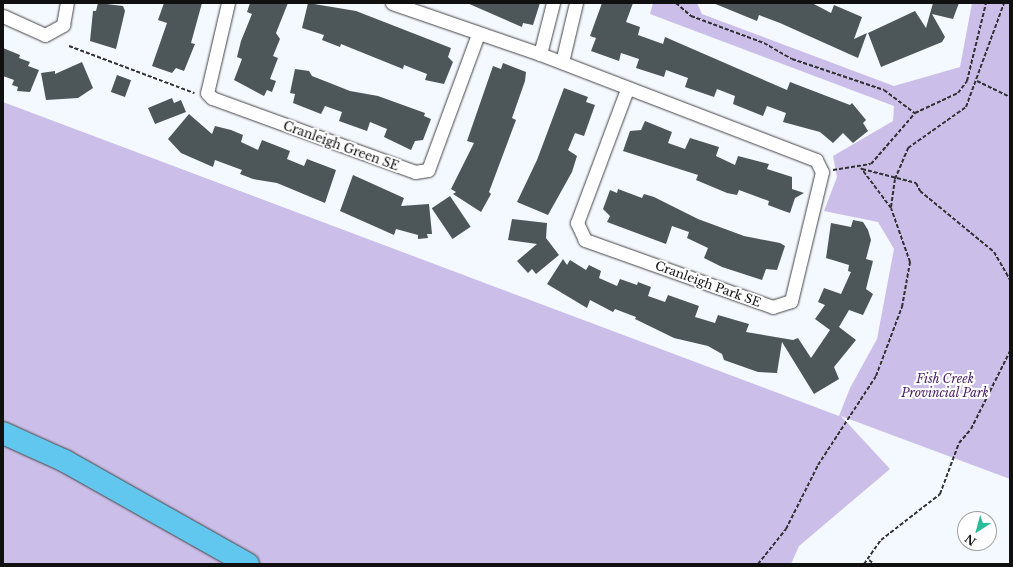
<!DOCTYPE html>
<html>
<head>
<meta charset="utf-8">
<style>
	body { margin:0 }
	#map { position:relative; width:1013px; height:567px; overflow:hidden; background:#f4f8ff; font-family:"Libre Baskerville",serif }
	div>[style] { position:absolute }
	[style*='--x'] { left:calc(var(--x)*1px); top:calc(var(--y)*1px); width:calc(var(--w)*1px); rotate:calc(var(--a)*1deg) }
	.green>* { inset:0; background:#cbbee9 }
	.building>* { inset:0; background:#4d5659; transform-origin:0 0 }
	.path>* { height:2px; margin-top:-1px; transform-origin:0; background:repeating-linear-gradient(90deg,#323232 0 4px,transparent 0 6px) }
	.roads { filter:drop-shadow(0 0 1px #434343) drop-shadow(0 0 1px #434343) }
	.minor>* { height:13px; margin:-6.5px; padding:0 6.5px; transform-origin:6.5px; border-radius:6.5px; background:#fff }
	.motorway>* { height:22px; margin:-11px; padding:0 11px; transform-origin:11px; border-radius:11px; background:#62c7ef }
	span { translate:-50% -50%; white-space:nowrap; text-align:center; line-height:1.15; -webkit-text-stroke:4px #fff; paint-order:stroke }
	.street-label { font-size:12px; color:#101010 }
	.park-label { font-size:12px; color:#4c2267; font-style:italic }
	.frame { position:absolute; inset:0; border:4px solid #101010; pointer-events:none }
	.north { position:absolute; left:957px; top:511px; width:40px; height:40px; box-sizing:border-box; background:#fff; border:1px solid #9f9f9f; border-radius:50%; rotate:216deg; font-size:11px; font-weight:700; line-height:16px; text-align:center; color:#101010 }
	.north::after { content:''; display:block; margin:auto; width:14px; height:18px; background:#2cbc9c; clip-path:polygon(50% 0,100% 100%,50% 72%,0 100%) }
</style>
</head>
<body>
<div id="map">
	<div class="green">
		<div style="clip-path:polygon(653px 3px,697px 3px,702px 14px,894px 86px,960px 67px,972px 3px,1010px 3px,1010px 479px,841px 416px,890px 469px,799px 546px,791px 564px,3px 564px,3px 102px,839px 416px,850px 388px,877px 339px,894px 249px,878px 222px,824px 211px,837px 177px,833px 156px,893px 121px,894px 106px,650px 14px)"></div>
	</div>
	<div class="building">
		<div style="clip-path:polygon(98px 3px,123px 6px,125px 11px,116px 49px,90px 41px,93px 11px,96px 11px)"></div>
		<div style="clip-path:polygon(164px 3px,202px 3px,191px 43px,195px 44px,184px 71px,176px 68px,172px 73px,152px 66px,167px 23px,158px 20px)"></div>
		<div style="clip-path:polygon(250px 3px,288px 3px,276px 33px,280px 39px,273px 56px,278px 58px,270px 79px,276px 81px,272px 92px,267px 90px,264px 96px,234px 80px,242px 59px,237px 57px,241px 41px,252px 14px,247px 12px)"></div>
		<div style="clip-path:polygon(308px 3px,356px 11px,451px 48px,448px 57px,453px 62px,444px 84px,425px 80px,427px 74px,404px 65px,403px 69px,341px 44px,340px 47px,322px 40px,324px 35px,302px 28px)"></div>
		<div style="clip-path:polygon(467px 3px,540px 3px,533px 25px,523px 23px,522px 27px)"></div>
		<div style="clip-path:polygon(602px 3px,633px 3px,626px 22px,640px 27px,638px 35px,663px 44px,665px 37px,787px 90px,790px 82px,850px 105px,852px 103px,866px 120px,863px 123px,868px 131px,853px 143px,843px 133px,833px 143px,820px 132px,783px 122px,786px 113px,767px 106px,763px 116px,733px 104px,735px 96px,717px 89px,714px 97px,685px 87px,688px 78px,666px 70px,664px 77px,636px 68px,639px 59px,621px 53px,619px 61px,591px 51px,596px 38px,590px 36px)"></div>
		<div style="clip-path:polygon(713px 3px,812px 3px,831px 13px,834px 5px,862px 17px,854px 39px,867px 33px,858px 58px,780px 23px,759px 15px,757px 21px)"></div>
		<div style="clip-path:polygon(933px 3px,959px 3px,953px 19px,932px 14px,945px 37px,942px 42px,881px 67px,868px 33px,915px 11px,926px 28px)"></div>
		<div style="clip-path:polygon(3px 48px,20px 55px,19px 58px,30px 62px,28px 66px,39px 70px,30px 92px,17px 91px,18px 87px,12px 85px,14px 80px,3px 76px)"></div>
		<div style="clip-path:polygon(82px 62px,93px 88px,78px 98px,46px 100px,41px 73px,55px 71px,55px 74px)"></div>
		<div style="clip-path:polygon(503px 63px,526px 72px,525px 81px,512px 118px,516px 120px,489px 192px,491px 194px,481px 212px,453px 194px,456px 192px,451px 189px,474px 143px,467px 141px,493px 66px,501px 69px)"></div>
		<div style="clip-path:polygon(295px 69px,309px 71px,312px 76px,350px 91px,378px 96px,425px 113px,424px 116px,431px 119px,423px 140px,415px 141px,411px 150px,384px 137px,387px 129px,370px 122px,367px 131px,339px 121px,342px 112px,325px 106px,321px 114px,293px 103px,295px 94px,290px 93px)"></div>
		<div style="left:117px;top:75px;width:15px;height:18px;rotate:20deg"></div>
		<div style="clip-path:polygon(564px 88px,588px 97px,586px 102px,595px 105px,584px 136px,575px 133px,568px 150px,577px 156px,572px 172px,548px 215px,517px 202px,537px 160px)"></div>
		<div style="clip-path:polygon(172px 98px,174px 103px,181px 100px,186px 112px,155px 124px,148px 108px)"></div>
		<div style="clip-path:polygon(189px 114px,212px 134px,215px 126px,231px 130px,243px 135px,241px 142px,258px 150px,262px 140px,290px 151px,287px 159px,304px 166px,307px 159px,336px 170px,325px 203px,277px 183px,253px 179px,240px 174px,242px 170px,215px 160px,213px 167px,181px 153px,168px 139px)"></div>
		<div style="clip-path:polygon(645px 121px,672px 132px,668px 143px,685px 149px,690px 138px,719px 147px,716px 156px,735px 165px,738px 156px,769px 164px,767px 169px,792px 177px,792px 189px,804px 193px,795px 198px,790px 213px,784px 211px,768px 205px,769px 201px,739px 190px,737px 195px,727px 193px,696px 180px,698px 175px,623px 151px,630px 131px,641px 130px)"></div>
		<div style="clip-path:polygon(353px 175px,404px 198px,401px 206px,429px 204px,432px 234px,427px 234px,428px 238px,418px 239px,418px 235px,396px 229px,394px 235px,340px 211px)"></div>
		<div style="clip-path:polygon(618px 189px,642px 198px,644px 194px,654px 197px,698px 219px,744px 236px,780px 243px,785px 246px,777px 270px,766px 269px,762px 280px,722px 267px,704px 258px,708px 248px,687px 238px,689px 232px,672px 226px,666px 244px,607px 222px,610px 216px,603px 209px,610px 190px,617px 193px)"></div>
		<div style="left:450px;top:196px;width:37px;height:22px;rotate:56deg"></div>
		<div style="clip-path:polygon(512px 219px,547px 223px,546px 238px,559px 255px,536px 274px,532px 269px,528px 273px,517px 261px,537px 244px,508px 240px)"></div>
		<div style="clip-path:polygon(853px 220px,863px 222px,868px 230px,871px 240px,866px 259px,873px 261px,866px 289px,873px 294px,863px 315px,849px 310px,839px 327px,856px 340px,834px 367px,839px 379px,814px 394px,782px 342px,777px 373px,758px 372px,724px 360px,722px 354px,708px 346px,674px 338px,635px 319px,636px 317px,615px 309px,613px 312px,590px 300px,587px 308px,547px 284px,563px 259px,567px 265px,570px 260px,586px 270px,589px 265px,601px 271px,599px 278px,617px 286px,620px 279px,637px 285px,638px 282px,651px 287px,648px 296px,665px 302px,668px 295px,699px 306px,695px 317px,715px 323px,718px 315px,749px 324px,746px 332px,793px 340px,798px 338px,811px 358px,830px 330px,815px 319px,825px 305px,818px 302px,824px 288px,841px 294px,851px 272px,848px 271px,849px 265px,826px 258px,831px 223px,851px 227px)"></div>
	</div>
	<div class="path">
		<div style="--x:676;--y:3;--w:20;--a:41"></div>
		<div style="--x:691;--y:16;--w:78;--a:20.3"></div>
		<div style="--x:764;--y:43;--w:32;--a:30"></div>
		<div style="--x:792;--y:59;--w:97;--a:18.6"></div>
		<div style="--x:884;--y:90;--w:39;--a:37"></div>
		<div style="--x:69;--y:46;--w:134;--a:20.6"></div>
		<div style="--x:977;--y:81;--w:37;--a:26"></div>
		<div style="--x:862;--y:169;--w:56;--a:14.5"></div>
		<div style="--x:916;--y:183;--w:9;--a:63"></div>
		<div style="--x:920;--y:191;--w:96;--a:39.5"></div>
		<div style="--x:994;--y:252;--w:32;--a:60"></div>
		<div style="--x:833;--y:170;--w:38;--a:-9"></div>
		<div style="--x:871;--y:164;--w:67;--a:-49.2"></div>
		<div style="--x:915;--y:113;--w:47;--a:-24.9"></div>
		<div style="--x:958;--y:93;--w:15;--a:-53"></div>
		<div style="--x:967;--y:81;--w:80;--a:-76.3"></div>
		<div style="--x:891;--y:207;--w:28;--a:-82"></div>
		<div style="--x:895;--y:179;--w:34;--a:-67"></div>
		<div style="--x:908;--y:148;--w:71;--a:-35.3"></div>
		<div style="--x:966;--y:107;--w:111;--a:-69.9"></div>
		<div style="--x:869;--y:560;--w:6;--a:39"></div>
		<div style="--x:758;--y:564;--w:45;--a:-51.3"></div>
		<div style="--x:786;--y:529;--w:72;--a:-63.4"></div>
		<div style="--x:818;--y:465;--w:106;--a:-56.9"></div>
		<div style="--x:876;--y:376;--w:74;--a:-69.4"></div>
		<div style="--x:902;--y:307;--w:46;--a:-79.9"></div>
		<div style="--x:910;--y:262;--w:57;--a:-109.4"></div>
		<div style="--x:891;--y:208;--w:50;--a:-126.9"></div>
		<div style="--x:864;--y:564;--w:29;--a:-55"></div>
		<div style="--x:881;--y:540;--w:75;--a:-37.9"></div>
		<div style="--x:940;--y:494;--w:54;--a:-69.6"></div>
		<div style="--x:959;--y:443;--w:18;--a:-49"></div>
		<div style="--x:971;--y:429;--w:87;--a:-63.4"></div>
	</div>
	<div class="roads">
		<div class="minor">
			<div style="--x:228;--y:3;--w:92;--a:103.1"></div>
			<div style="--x:207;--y:93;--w:7;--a:45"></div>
			<div style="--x:212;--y:98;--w:216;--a:20"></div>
			<div style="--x:415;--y:172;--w:13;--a:-9"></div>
			<div style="--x:428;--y:170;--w:145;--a:-69.8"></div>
			<div style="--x:392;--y:3;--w:157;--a:19"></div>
			<div style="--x:540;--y:54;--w:296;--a:21"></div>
			<div style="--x:816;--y:160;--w:13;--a:63"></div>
			<div style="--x:822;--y:172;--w:133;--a:103.5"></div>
			<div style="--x:791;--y:301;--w:19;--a:162"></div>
			<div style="--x:773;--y:307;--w:200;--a:-160.4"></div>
			<div style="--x:585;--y:240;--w:19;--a:-115"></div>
			<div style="--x:577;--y:223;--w:143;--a:-69.5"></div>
			<div style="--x:3;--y:16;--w:46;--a:24.3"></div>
			<div style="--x:45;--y:35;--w:21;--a:-29"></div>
			<div style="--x:63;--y:25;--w:22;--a:-80"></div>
			<div style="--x:540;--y:54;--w:53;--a:-75.7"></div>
			<div style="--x:562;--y:62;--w:61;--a:-76.7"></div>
		</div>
		<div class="motorway">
			<div style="--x:3;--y:433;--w:68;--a:24.3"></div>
			<div style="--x:65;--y:461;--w:210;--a:29.4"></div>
		</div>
	</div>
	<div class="street-label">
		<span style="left:341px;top:146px;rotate:20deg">Cranleigh Green SE</span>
		<span style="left:708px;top:284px;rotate:20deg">Cranleigh Park SE</span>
	</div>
	<div class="park-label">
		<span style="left:945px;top:386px">Fish Creek<br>Provincial Park</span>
	</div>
	<div class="frame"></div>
	<div class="north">N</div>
</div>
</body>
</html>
